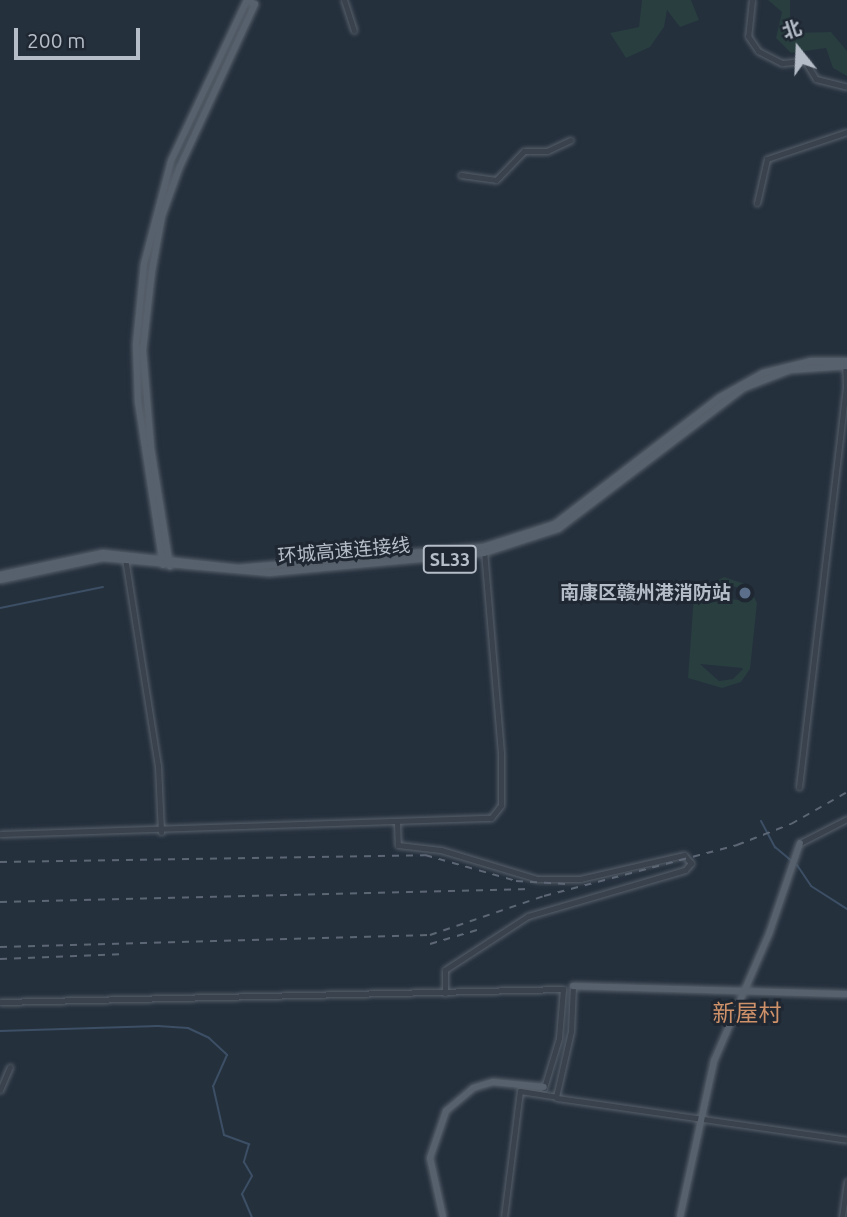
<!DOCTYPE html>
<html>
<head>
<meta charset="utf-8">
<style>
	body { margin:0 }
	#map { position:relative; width:847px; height:1217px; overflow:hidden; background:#25303d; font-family:Ubuntu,"Noto Sans SC",sans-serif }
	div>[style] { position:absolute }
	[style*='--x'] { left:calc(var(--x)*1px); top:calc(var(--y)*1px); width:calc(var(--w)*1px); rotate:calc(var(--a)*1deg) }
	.green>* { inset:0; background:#283e3f }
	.stream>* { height:2px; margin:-1px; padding:0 1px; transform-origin:1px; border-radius:1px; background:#3c4f65 }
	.roads { filter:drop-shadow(0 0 2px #57606b) drop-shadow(0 0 2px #57606b) }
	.minor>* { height:5px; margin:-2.5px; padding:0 2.5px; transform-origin:2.5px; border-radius:2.5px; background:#39424d }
	.major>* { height:6px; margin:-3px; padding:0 3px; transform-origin:3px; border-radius:3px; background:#57616d }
	.rail>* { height:2px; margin-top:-1px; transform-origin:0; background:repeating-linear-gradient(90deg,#5c6674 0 7px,transparent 0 14px) }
	.dots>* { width:19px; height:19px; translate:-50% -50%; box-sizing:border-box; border:4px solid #1e2732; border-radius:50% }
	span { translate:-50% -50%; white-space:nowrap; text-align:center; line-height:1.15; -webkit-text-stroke:6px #1e2732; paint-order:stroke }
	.shield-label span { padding:2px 5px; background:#1e2732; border:2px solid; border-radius:5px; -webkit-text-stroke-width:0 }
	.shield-label { font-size:18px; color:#b5bdc8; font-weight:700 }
	.street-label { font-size:19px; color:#b5bdc8 }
	.poi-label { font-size:19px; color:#b5bdc8; font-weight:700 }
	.right { translate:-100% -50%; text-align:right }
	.quarter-label { font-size:23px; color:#cf9169 }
	.north { position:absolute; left:763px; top:14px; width:70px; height:70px; -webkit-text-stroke:5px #1e2732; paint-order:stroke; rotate:342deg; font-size:19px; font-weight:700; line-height:28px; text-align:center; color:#b5bdc8 }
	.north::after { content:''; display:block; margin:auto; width:24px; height:32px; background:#b5bdc8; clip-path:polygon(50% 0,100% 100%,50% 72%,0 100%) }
	.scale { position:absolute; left:14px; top:28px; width:126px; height:32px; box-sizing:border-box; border:4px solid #b5bdc8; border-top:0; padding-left:9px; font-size:21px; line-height:24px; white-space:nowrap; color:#b5bdc8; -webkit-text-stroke:5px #1e2732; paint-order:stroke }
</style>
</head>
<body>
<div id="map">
	<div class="green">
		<div style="clip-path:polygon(642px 0,691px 0,699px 20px,680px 27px,667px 10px,664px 27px,650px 47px,626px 58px,610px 33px,639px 27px)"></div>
		<div style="clip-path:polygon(768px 0,790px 0,790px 33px,831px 32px,847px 51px,847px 76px,833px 68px,826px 48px,791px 53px,776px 38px,782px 12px)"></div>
		<div style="clip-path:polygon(evenodd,724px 577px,748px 585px,757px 603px,750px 669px,741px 682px,722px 688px,688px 678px,695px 581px,706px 586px,724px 577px,726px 584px,743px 589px,750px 601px,707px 597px,726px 584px,724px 577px,700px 664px,742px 668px,743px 669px,733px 679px,719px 681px,700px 664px)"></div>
	</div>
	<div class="stream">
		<div style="--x:0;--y:608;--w:105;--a:-11.5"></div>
		<div style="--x:761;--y:821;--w:30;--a:62"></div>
		<div style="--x:775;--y:847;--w:23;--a:40"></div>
		<div style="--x:797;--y:865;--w:25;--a:56"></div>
		<div style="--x:811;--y:886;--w:43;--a:32.6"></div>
		<div style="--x:0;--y:1031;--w:158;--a:-1.8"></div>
		<div style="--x:158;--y:1026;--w:30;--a:4"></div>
		<div style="--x:188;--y:1028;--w:23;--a:25"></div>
		<div style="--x:209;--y:1038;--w:25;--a:43"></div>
		<div style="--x:227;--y:1055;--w:34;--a:114"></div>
		<div style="--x:213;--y:1086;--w:50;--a:77.3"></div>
		<div style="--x:224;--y:1135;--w:27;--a:20"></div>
		<div style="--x:249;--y:1144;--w:19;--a:106"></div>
		<div style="--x:244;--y:1162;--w:16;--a:60"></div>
		<div style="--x:252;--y:1176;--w:21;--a:119"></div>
		<div style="--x:242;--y:1194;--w:25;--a:67"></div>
	</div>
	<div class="roads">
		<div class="minor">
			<div style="--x:344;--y:0;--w:32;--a:72"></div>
			<div style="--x:752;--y:0;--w:36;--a:96"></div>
			<div style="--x:748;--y:36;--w:18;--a:56"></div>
			<div style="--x:758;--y:51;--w:27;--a:27"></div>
			<div style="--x:782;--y:63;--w:23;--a:-5"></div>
			<div style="--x:805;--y:61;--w:21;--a:59"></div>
			<div style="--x:816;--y:79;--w:32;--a:14"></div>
			<div style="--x:461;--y:175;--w:35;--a:8"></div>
			<div style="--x:496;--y:180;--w:40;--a:-46"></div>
			<div style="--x:524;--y:151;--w:23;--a:0"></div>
			<div style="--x:547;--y:151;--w:26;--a:-25"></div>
			<div style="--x:757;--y:203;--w:45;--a:-77.2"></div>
			<div style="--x:767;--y:159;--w:84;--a:-18.6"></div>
			<div style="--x:125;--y:558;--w:211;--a:81"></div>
			<div style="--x:158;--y:766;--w:66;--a:87.4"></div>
			<div style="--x:799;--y:787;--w:403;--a:-83.3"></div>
			<div style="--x:846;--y:387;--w:23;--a:-92"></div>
			<div style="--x:397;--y:822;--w:23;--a:88"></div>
			<div style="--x:398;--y:845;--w:43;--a:6.6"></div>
			<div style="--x:441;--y:850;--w:100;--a:16.8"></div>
			<div style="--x:537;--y:879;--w:43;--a:0"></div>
			<div style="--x:580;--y:879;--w:107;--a:-13"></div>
			<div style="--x:684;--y:855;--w:11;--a:49"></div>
			<div style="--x:691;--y:863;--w:9;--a:131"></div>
			<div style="--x:685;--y:870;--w:164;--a:163.7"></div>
			<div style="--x:528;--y:916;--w:99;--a:147"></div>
			<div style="--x:445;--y:970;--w:23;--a:90"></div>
			<div style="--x:0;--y:834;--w:491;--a:-1.9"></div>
			<div style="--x:491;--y:818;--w:16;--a:-52"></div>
			<div style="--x:501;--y:805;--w:52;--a:-90"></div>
			<div style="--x:501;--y:753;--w:203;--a:-94.8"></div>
			<div style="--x:800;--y:843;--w:53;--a:-27.1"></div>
			<div style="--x:0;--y:1002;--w:563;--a:-1.32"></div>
			<div style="--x:563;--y:989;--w:49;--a:94.7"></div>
			<div style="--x:559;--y:1038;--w:52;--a:106.7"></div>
			<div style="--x:0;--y:1090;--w:25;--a:-67"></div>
			<div style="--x:557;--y:1098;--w:293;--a:8.2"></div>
			<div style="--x:504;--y:1217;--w:127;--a:-82.8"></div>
			<div style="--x:520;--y:1091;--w:36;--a:9"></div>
			<div style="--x:556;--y:1097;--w:68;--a:-77.2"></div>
			<div style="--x:571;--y:1031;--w:45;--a:-87.5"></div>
			<div style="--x:842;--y:1217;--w:36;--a:-82"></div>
		</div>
		<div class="major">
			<div style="--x:163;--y:565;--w:165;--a:-98.7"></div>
			<div style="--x:138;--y:402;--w:58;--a:-92"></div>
			<div style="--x:136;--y:344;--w:80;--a:-84.3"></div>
			<div style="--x:144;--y:264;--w:106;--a:-75.3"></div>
			<div style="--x:171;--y:161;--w:178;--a:-64.7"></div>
			<div style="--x:247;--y:0;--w:9;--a:27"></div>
			<div style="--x:255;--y:4;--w:179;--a:114.8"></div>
			<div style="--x:180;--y:166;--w:53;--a:109.8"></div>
			<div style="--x:162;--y:216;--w:56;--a:100.3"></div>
			<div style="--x:152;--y:271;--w:80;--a:96.5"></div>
			<div style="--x:143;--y:350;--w:98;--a:85.3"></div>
			<div style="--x:151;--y:448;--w:120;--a:80.9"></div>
			<div style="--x:0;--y:575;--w:105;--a:-12.1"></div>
			<div style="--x:103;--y:553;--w:136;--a:6.3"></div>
			<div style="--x:238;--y:568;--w:246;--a:-4.9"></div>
			<div style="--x:483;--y:547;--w:76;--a:-17.7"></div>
			<div style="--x:555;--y:524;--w:208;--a:-37.6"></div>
			<div style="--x:720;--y:397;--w:49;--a:-29.2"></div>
			<div style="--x:763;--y:373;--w:49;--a:-14"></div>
			<div style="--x:811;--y:361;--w:36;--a:0"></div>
			<div style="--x:0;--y:580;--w:105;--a:-12.1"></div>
			<div style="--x:103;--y:558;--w:167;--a:5.2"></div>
			<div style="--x:269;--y:573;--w:216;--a:-5.3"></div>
			<div style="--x:484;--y:553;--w:78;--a:-18"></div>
			<div style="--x:558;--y:529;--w:233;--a:-37.2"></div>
			<div style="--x:744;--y:388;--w:49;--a:-21.4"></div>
			<div style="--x:790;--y:370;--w:57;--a:-4"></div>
			<div style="--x:573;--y:986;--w:274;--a:1.7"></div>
			<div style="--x:443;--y:1217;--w:60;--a:-102.4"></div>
			<div style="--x:430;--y:1158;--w:50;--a:-71.2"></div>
			<div style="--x:446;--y:1111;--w:35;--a:-40"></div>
			<div style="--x:473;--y:1088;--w:21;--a:-17"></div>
			<div style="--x:493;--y:1082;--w:51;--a:5.6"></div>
			<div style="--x:680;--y:1217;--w:160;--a:-77.7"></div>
			<div style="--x:714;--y:1061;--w:138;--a:-66.6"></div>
			<div style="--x:769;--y:934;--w:96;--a:-71.2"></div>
		</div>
	</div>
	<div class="rail">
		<div style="--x:0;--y:862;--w:425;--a:-0.9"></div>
		<div style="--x:425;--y:855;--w:95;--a:15.9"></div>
		<div style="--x:516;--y:881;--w:50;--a:3.4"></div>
		<div style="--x:0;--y:902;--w:531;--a:-1.4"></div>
		<div style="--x:430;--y:944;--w:49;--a:-16.6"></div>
		<div style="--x:0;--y:947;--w:430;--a:-1.6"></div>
		<div style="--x:430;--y:935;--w:120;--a:-18.9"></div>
		<div style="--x:544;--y:896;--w:200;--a:-14.8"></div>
		<div style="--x:737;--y:845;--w:58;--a:-21.3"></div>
		<div style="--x:791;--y:824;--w:64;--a:-29.7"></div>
		<div style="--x:0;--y:959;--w:126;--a:-2.3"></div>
	</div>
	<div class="dots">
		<div style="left:745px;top:593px;background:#5c6f8a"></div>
	</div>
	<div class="shield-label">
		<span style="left:450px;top:559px">SL33</span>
	</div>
	<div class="street-label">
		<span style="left:344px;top:551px;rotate:-5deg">环城高速连接线</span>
	</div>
	<div class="poi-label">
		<span class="right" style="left:731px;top:593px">南康区赣州港消防站</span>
	</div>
	<div class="quarter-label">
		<span style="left:747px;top:1013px">新屋村</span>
	</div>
	<div class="north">北</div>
	<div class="scale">200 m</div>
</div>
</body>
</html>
